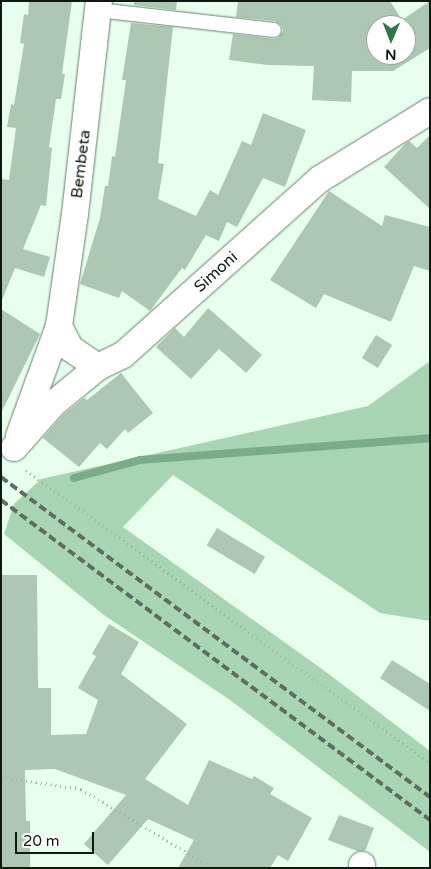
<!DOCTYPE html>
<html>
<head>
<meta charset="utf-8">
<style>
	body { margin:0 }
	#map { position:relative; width:431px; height:869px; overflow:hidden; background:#e8ffed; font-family:"Varela Round",sans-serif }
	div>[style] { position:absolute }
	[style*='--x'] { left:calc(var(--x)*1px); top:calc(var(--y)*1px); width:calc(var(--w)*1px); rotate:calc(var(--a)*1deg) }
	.green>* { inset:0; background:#a8d5b3 }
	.stream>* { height:8px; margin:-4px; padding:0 4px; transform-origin:4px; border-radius:4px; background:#7aac87 }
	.building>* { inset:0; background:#acc7b2; transform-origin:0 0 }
	.path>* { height:3px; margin-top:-1.5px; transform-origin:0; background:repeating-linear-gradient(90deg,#a1b3a5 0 1px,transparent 0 5px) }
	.roads { filter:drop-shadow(0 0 1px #68816e) drop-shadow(0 0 1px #68816e) }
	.service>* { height:14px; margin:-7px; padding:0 7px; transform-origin:7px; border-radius:7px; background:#fff }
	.minor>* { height:26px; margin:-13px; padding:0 13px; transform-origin:13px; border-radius:13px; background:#fff }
	.rail>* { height:4px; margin-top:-2px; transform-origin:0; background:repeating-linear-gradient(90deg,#5f6e62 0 8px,transparent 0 12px) }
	span { translate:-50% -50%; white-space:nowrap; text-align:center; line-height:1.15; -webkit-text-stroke:5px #fff; paint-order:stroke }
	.street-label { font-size:16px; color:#0f1911 }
	.frame { position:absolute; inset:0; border:2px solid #0f1911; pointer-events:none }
	.north { position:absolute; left:366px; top:15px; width:50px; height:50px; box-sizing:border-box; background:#fff; border:1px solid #9fa3a0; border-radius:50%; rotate:181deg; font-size:14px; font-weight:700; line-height:20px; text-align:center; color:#0f1911 }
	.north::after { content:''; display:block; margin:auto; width:18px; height:22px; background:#2c7847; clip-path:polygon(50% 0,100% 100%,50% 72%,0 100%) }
	.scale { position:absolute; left:15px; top:832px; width:79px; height:22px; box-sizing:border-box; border:2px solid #0f1911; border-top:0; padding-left:6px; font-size:15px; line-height:18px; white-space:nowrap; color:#0f1911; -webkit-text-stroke:4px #fff; paint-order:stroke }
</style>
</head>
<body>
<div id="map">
	<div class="green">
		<div style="clip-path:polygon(430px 361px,430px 621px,380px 613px,173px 475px,123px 527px,322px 669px,430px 751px,430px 852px,230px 700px,104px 615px,4px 534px,14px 504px,41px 479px,368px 406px)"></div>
	</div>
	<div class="stream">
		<div style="--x:74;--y:478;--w:68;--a:-15.3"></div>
		<div style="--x:140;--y:460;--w:291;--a:-4.3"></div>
	</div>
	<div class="building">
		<div style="clip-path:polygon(29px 1px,72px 1px,62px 74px,65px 74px,61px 99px,56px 99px,49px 147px,52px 148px,46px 206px,41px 205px,23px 249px,50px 257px,44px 277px,15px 268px,2px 300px,1px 179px,9px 180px,16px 128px,7px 127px,11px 104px,14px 105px,24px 44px,20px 43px,24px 14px,28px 15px)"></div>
		<div style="clip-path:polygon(134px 1px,177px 1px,176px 10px,134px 5px)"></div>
		<div style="clip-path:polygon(evenodd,238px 1px,390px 1px,402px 20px,430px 1px,430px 48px,393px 71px,352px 71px,351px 102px,312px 100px,314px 66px,268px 65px,229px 60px,233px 34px,274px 39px,278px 38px,283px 31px,282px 26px,275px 21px,236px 17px,238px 1px,376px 25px,406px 25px,406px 55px,376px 55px,376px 25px)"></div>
		<div style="clip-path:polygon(131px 23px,173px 27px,158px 163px,164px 164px,158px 199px,196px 216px,210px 190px,218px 195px,242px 141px,251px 145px,263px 113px,306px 130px,285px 187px,263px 178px,237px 227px,227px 222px,219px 241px,206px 235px,185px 270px,182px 268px,150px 311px,122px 291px,119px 298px,80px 284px,100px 218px,105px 186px,108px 186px,112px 156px,115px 157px,126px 80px,122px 80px)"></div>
		<div style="clip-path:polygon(430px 135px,430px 209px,384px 167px,405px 144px,409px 141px,417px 148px)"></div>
		<div style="clip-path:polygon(329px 191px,382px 226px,385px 215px,430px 227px,430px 271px,414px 266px,391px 322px,324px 294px,316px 308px,270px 280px)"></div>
		<div style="clip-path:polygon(208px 308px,262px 355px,246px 373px,219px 349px,191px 379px,156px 347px,175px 328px,184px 337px)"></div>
		<div style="clip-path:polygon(1px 309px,40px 334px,1px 413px)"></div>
		<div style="left:376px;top:335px;width:19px;height:27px;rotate:32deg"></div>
		<div style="clip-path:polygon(121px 373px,153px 413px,128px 433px,125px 429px,107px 449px,100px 443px,79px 467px,43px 438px,63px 415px,84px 398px,87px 400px)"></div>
		<div style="left:217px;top:528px;width:56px;height:20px;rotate:31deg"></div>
		<div style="clip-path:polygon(1px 575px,37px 575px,38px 688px,51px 688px,51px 735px,86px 734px,98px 700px,78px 688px,96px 656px,92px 654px,109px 624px,139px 642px,121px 674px,187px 724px,145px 779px,188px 805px,209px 760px,252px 779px,254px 776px,274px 788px,270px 794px,312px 818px,288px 861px,278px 855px,270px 868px,178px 868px,194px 840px,148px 819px,108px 865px,84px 844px,126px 795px,55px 769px,25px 770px,26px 821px,30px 821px,30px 868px,1px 868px)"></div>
		<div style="clip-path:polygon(392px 660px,430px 684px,430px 711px,380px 678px)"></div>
		<div style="clip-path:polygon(339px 815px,374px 828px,365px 851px,357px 851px,328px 840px)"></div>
	</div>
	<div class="path">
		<div style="--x:26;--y:470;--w:500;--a:36"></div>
		<div style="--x:1;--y:777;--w:81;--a:8.5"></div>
		<div style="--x:81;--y:789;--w:154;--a:30.9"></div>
	</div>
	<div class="roads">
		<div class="service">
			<div style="--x:98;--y:10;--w:177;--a:6.5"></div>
		</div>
		<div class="minor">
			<div style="--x:98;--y:367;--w:34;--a:-146"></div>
			<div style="--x:70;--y:348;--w:25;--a:-117"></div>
			<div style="--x:59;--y:326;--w:113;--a:-81.9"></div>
			<div style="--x:75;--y:214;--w:214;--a:-83.6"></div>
			<div style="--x:19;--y:436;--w:117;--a:-70"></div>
			<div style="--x:14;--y:448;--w:59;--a:-48.4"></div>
			<div style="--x:53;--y:404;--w:58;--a:-39.4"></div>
			<div style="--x:98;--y:367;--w:28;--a:-26"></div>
			<div style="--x:123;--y:355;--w:264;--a:-41.8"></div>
			<div style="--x:320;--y:179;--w:129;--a:-31.7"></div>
			<div style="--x:362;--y:868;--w:3;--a:-90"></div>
		</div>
	</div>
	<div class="rail">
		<div style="--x:1;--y:477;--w:535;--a:36.72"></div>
		<div style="--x:1;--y:500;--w:535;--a:36.72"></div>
	</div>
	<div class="street-label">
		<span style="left:81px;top:164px;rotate:-83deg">Bembeta</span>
		<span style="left:216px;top:272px;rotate:-42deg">Simoni</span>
	</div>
	<div class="frame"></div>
	<div class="north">N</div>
	<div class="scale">20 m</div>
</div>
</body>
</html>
